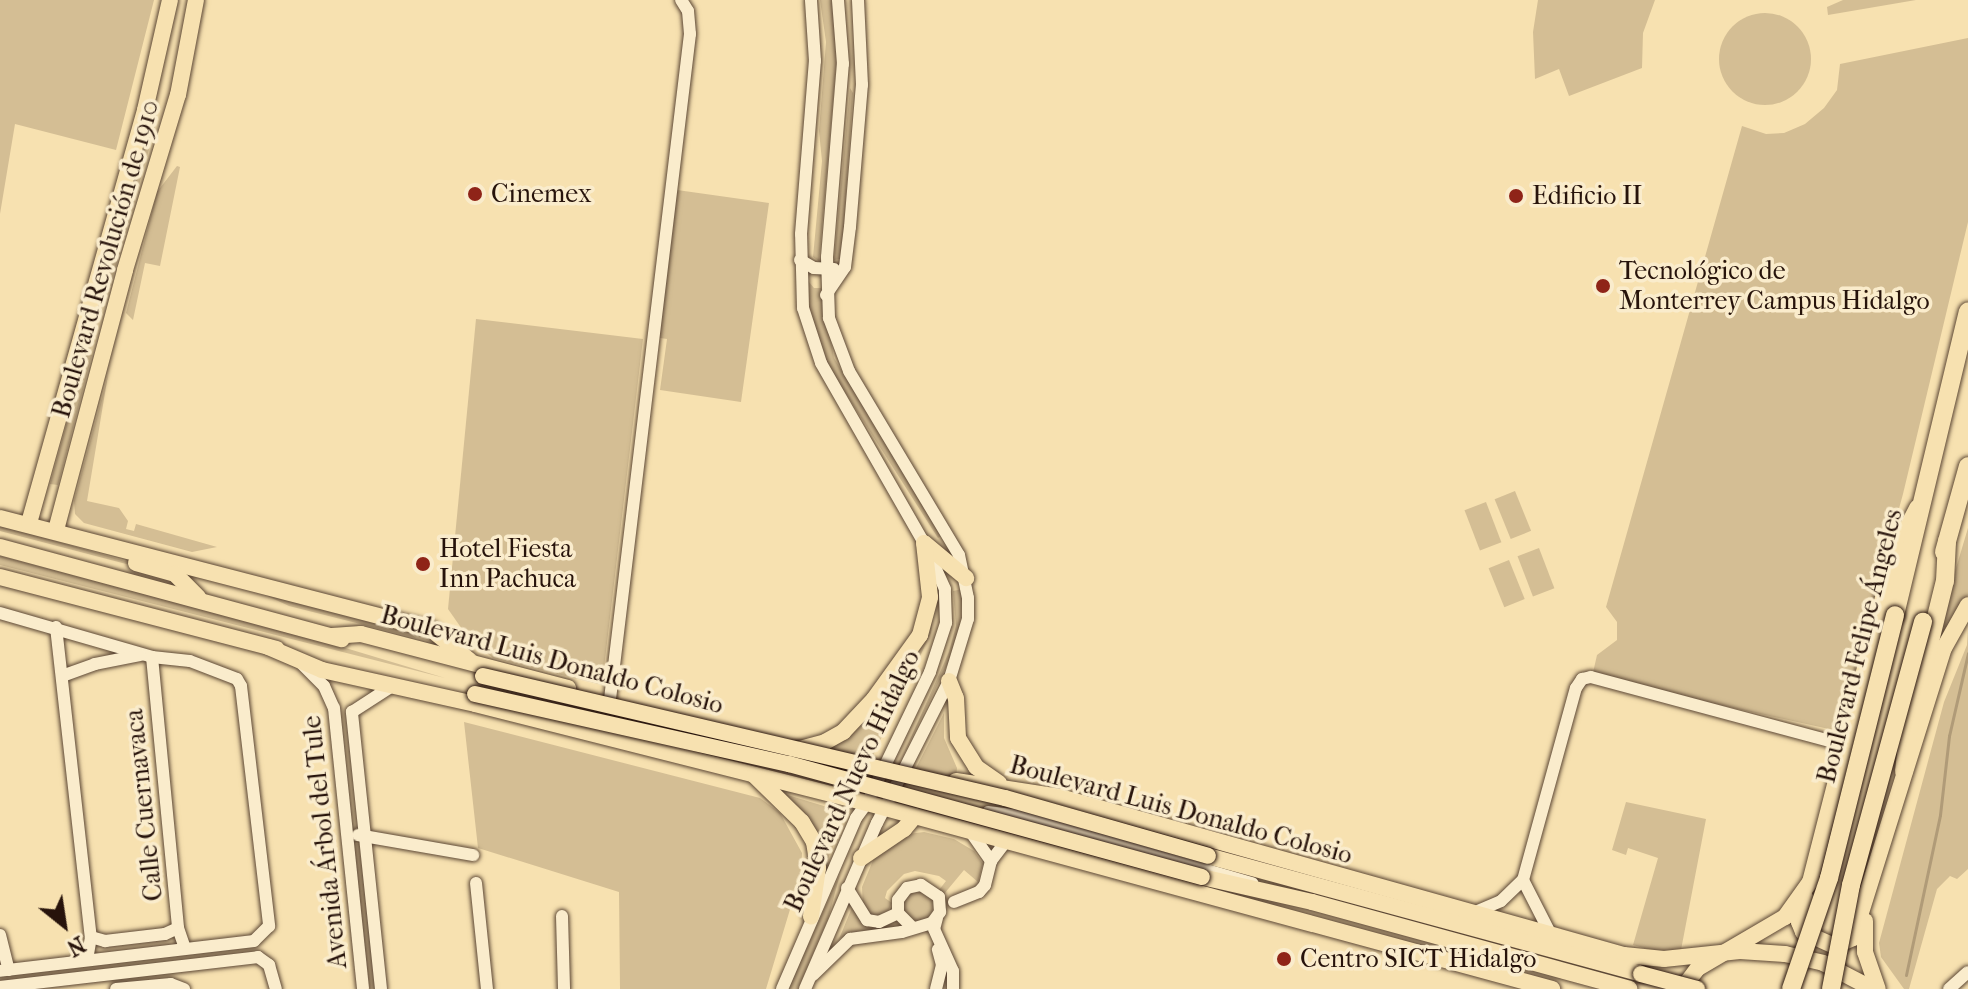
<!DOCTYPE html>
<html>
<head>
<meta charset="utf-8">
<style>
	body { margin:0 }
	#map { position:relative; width:1968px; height:989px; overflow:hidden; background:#f7e1b0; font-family:"IM FELL French Canon",serif }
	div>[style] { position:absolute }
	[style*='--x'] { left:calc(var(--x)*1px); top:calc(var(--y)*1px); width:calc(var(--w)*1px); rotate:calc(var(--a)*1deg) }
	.green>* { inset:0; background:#d4be94; transform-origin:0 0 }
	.round { border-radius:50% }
	.stream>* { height:3px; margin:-1.5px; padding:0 1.5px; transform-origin:1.5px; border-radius:1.5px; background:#b09b78 }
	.roads { filter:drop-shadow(0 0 2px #5b4634) drop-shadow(0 0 2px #5b4634) }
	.minor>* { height:12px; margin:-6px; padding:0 6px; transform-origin:6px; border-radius:6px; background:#faeccc }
	.major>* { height:16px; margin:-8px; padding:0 8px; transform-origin:8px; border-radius:8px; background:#f7e1b0 }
	.highway>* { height:18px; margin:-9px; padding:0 9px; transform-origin:9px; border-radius:9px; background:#f7e1b0 }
	.bridges { filter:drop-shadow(0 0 2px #27130b) drop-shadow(0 0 2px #27130b) }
	.major-bridge>* { height:16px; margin:-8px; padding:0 8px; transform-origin:8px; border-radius:8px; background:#f7e1b0 }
	.highway-bridge>* { height:18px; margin:-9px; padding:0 9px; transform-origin:9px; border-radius:9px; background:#f7e1b0 }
	.dots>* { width:22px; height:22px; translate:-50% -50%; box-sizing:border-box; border:4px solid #faeccc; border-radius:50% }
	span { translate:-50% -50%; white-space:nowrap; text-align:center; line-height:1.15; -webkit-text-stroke:7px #faeccc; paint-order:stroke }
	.poi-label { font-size:26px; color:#27130b }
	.left { translate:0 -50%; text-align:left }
	.street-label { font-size:26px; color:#27130b }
	.north { position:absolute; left:24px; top:885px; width:80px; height:80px; -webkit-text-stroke:6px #faeccc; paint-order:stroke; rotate:150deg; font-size:22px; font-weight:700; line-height:32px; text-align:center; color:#27130b }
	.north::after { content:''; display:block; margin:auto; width:28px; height:36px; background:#27130b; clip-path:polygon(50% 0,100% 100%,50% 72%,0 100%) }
</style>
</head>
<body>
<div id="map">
	<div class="green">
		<div style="clip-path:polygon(0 0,154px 0,116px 150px,15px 124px,0 214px)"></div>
		<div style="clip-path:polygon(820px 0,834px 0,838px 44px,819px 261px,813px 257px,822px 161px,819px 131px,826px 42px)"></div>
		<div style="clip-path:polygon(1538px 0,1655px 0,1643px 33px,1642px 68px,1569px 96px,1559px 69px,1535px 79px,1533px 32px)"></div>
		<div style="clip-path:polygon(1843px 0,1916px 0,1828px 15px,1827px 7px)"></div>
		<div class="round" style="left:1719px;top:13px;width:92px;height:92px"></div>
		<div style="clip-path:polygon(1968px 38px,1968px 222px,1903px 494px,1838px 731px,1592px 677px,1597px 655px,1617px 640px,1617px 622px,1606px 607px,1742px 126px,1766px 134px,1784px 133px,1805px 124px,1824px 108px,1837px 90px,1840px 64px)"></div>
		<div style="clip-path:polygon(850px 88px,853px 93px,842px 254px,840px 259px,834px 260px)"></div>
		<div style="clip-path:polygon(155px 102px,158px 103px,155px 128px,111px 284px,108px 284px,110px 260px)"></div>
		<div style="clip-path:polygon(177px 166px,180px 167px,160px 266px,145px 263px,133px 320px,126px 313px,157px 192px)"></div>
		<div style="clip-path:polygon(670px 189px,769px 203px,741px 402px,660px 390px,667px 339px,654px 337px)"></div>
		<div style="clip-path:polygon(808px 281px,814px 288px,821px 288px,834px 358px,941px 536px,938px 538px,825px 361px,809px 312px)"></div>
		<div style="clip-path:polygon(476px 319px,643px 339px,602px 685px,493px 658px,469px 639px,448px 609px)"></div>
		<div style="clip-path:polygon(86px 353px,92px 355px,58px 485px,50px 484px)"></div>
		<div style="clip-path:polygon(108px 375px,87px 501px,119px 508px,128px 521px,126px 529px,134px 531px,136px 524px,217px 547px,192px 552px,84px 523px,75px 514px,74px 501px)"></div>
		<div style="left:1515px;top:491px;width:43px;height:22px;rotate:68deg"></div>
		<div style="left:1486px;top:502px;width:43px;height:23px;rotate:69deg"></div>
		<div style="clip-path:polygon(0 525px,153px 569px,153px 571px,0 531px)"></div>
		<div style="clip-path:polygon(1968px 528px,1968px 595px,1947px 628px,1939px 625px)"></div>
		<div style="left:1539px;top:548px;width:43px;height:23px;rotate:69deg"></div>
		<div style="clip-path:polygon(0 556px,319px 640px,445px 678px,0 565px)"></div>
		<div style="left:1509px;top:560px;width:42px;height:22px;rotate:68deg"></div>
		<div style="clip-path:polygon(963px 589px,960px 626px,950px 659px,901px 760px,949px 652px,956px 626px,953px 591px)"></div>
		<div style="clip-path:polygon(261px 593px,407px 631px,416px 638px,289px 606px)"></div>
		<div style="clip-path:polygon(935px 602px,931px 633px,871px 760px,823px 750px,837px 741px)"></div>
		<div style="clip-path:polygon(1968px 628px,1968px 869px,1957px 879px,1950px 876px,1937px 889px,1909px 989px,1904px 989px,1881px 957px,1879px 943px,1944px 702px,1967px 645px)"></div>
		<div style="clip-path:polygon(944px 713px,944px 738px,957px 768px,956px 778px,914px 772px)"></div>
		<div style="clip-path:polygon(464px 722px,760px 798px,780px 813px,802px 853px,801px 873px,766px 989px,620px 989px,619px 892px,478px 848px)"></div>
		<div style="clip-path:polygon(781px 793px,847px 813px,824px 868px)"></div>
		<div style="clip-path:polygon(1626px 802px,1706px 819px,1681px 950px,1659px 952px,1633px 945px,1658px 858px,1628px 848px,1626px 855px,1612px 850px)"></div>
		<div style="clip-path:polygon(924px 832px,954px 839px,974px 851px,983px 864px,978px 882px,964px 870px,944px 894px,939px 890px,946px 881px,939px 876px,915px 871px,904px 874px,887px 891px,885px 898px,892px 903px,888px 911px,874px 917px,868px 914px,863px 907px,862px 887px,874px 858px,908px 834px)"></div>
		<div style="left:359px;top:844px;width:146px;height:7px;rotate:83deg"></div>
		<div style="clip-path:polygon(840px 874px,828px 919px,798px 989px,788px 989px)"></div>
		<div class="round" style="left:903px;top:891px;width:30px;height:30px"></div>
		<div style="clip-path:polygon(853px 905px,856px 914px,896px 919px,901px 928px,849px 934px,839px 939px)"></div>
	</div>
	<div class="stream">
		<div style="--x:1906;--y:975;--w:164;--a:-78"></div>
		<div style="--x:1940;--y:815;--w:80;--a:-83.5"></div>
		<div style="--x:1949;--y:736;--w:85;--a:-77.1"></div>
	</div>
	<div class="roads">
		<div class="minor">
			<div style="--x:800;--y:260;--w:16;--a:30"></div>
			<div style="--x:814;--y:268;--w:20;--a:3"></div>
			<div style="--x:826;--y:295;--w:34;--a:-56"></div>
			<div style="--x:845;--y:267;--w:40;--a:-82.9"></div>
			<div style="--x:850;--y:227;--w:143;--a:-85.2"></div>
			<div style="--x:862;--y:85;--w:85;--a:-92.7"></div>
			<div style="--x:0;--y:613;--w:158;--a:16.1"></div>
			<div style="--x:152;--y:657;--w:38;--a:6"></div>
			<div style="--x:190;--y:661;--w:50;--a:21"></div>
			<div style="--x:237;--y:679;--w:8;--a:60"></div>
			<div style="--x:241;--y:686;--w:242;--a:83.3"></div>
			<div style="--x:269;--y:926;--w:21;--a:135"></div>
			<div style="--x:254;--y:941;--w:256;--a:173.3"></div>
			<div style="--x:56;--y:627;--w:312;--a:83.6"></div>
			<div style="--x:91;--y:937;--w:22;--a:100"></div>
			<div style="--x:152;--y:657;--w:272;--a:84.5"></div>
			<div style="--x:178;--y:928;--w:21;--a:71"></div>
			<div style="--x:302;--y:664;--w:31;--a:45"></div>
			<div style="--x:324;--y:686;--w:24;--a:66"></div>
			<div style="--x:334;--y:708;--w:282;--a:84.1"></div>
			<div style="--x:62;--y:676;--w:35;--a:-20"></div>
			<div style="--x:95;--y:664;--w:46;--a:-11.3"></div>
			<div style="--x:610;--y:699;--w:670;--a:-83.14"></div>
			<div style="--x:690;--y:34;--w:23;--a:-95"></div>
			<div style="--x:688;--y:11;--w:13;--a:-122"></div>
			<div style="--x:988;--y:812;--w:33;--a:7"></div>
			<div style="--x:1021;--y:816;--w:241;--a:16.2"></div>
			<div style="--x:970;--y:831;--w:37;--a:55"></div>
			<div style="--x:358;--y:835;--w:117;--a:9.9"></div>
			<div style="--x:1523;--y:880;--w:59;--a:63"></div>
			<div style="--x:476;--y:883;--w:107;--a:84.1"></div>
			<div style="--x:847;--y:888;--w:38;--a:58"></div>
			<div style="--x:867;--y:920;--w:12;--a:9"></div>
			<div style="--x:879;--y:922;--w:21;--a:-25"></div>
			<div style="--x:954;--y:902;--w:27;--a:-22"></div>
			<div style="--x:979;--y:892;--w:9;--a:-49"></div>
			<div style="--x:985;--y:885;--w:25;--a:-76"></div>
			<div style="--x:991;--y:861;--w:25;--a:-53"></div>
			<div style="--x:1473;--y:913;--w:30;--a:-23"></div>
			<div style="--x:1501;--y:901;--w:30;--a:-44"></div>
			<div style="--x:1523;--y:880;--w:199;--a:-74.6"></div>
			<div style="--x:1576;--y:688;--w:11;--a:-56"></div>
			<div style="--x:1582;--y:679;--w:9;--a:-13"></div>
			<div style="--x:1591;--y:677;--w:262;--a:15"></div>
			<div style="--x:562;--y:916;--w:73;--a:88.4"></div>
			<div style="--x:937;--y:918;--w:11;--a:105"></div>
			<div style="--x:934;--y:929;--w:46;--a:65.7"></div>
			<div style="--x:953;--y:971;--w:18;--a:90"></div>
			<div style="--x:0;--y:935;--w:36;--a:76"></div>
			<div style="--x:91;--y:937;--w:15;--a:16"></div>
			<div style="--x:105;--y:941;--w:60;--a:-6.7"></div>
			<div style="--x:165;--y:934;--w:14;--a:-25"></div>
			<div style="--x:813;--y:975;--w:52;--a:-44.2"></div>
			<div style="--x:850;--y:939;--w:52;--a:-7.7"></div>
			<div style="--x:902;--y:932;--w:31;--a:-17"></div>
			<div style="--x:932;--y:923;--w:14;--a:-54"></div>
			<div style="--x:940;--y:912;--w:15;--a:-94"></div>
			<div style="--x:939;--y:897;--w:22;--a:-146"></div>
			<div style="--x:921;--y:885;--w:14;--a:168"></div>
			<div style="--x:907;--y:888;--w:15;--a:127"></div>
			<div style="--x:898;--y:900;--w:13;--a:90"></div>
			<div style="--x:898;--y:913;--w:20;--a:45"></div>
			<div style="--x:0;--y:987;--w:260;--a:-6.6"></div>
			<div style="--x:258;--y:957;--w:14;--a:36"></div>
			<div style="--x:269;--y:965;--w:25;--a:74"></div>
			<div style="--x:116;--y:989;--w:55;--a:-5.2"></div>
			<div style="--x:171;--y:984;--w:14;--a:21"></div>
			<div style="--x:381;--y:989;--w:279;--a:-96"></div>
			<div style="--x:352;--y:712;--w:48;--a:-33"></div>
			<div style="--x:782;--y:989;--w:186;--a:-66.6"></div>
			<div style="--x:856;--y:818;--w:19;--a:-54"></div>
			<div style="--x:867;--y:803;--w:145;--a:-64.3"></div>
			<div style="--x:930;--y:672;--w:52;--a:-71.9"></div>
			<div style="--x:946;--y:623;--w:34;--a:-92"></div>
			<div style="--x:945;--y:589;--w:51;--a:-114.5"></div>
			<div style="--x:924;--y:543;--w:207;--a:-119.8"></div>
			<div style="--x:821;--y:363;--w:58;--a:-108.1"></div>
			<div style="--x:803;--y:308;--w:74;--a:-91.5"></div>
			<div style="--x:801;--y:234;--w:174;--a:-85.4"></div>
			<div style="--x:815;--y:61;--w:61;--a:-93.8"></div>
			<div style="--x:805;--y:989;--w:181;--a:-66.6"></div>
			<div style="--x:877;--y:823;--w:159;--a:-63.1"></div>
			<div style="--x:949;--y:681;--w:65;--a:-73"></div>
			<div style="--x:968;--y:619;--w:21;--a:-90"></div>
			<div style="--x:968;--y:598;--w:44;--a:-101.8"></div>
			<div style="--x:959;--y:555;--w:214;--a:-120.9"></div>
			<div style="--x:849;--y:371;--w:57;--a:-110.7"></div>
			<div style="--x:829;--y:318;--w:61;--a:-91.9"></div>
			<div style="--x:827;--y:257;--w:194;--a:-85.3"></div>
			<div style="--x:843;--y:64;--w:64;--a:-94.5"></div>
			<div style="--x:936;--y:989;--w:25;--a:-76"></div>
			<div style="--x:942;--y:965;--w:16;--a:-105"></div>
			<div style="--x:1949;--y:989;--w:25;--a:-42"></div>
		</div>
		<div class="major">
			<div style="--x:0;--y:518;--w:446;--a:14.5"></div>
			<div style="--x:432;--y:630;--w:48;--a:39"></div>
			<div style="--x:29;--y:523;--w:429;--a:-74.3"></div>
			<div style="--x:145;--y:110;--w:113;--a:-77.2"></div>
			<div style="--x:56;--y:530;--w:269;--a:-75.1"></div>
			<div style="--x:125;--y:270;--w:183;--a:-73.2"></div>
			<div style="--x:178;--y:95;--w:97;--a:-79.3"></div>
			<div style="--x:924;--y:543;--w:55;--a:39.8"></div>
			<div style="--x:0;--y:547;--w:354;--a:15.1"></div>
			<div style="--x:136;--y:563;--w:41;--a:15.8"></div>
			<div style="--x:175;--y:574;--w:33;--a:45"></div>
			<div style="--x:0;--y:577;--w:286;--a:14.6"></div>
			<div style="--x:332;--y:636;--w:29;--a:-4"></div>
			<div style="--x:361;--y:634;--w:214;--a:14.6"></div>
			<div style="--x:268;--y:647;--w:59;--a:23.1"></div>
			<div style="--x:322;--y:670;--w:157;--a:12.5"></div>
			<div style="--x:475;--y:704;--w:404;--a:14.2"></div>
			<div style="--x:867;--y:803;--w:710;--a:15.19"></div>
			<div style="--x:949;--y:681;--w:18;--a:68"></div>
			<div style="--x:956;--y:698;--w:40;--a:87.1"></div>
			<div style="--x:958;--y:738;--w:34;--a:58"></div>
			<div style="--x:976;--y:767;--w:28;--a:35"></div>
			<div style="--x:796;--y:750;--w:30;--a:-15"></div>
			<div style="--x:825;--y:742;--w:21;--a:-29"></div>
			<div style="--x:843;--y:732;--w:45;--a:-46.8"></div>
			<div style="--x:874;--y:699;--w:79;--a:-54.3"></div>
			<div style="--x:920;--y:635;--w:39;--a:-75"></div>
			<div style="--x:930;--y:597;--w:54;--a:-96.3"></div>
			<div style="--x:754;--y:775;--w:67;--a:44.4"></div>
			<div style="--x:802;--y:822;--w:23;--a:59"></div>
			<div style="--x:814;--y:842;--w:26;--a:81"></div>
			<div style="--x:818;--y:868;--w:49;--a:98.3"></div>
			<div style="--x:956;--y:781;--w:105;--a:8.7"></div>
			<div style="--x:1060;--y:797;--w:586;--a:15.65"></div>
			<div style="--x:1624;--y:955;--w:40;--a:5.7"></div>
			<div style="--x:1664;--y:959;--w:76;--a:-6"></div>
			<div style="--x:1740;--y:951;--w:45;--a:3.8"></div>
			<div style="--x:1785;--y:954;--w:39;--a:13"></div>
			<div style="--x:1823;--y:963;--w:56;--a:27.5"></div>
			<div style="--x:1208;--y:856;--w:449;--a:15.2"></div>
			<div style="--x:861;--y:858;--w:52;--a:-34"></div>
			<div style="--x:904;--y:829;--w:17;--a:-50"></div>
			<div style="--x:1202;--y:877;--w:113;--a:12.8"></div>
			<div style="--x:1312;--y:902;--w:329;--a:15.3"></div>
			<div style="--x:1805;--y:897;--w:26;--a:103"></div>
			<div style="--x:1799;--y:922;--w:11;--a:68"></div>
			<div style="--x:1803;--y:932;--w:35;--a:24"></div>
			<div style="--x:1835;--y:946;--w:20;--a:-24"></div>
			<div style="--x:1853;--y:938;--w:304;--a:-72.6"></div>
			<div style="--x:1944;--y:648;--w:49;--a:-60.8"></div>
			<div style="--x:1865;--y:921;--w:31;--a:90"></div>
			<div style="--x:1865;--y:952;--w:39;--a:71"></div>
			<div style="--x:1682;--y:989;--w:26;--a:-53"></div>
			<div style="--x:1698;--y:968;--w:101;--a:-30.4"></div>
			<div style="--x:1785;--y:917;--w:43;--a:-54.5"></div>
			<div style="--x:1810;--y:882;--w:309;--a:-75.6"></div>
			<div style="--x:1887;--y:583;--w:40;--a:-74"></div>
			<div style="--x:1898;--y:545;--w:42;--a:-62.8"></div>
		</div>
		<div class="highway">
			<div style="--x:1944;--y:552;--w:89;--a:-74.4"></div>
			<div style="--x:1895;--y:615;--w:312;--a:-76.5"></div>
			<div style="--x:1904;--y:771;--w:45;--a:-83.7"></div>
			<div style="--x:1909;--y:726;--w:149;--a:-76.1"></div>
			<div style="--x:1945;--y:581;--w:40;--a:-87.1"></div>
		</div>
	</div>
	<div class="bridges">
		<div class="major-bridge">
			<div style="--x:483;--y:676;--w:536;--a:13.15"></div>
			<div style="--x:1005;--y:798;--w:211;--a:15.9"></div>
			<div style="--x:475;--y:694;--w:322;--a:12.6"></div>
			<div style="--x:789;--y:764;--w:428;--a:15.3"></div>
			<div style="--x:1641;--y:974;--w:58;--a:15"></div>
		</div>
		<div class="highway-bridge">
			<div style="--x:1791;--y:989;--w:117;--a:-71.1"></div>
			<div style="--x:1829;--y:878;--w:271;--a:-75.9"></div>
			<div style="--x:1831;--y:989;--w:106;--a:-79.1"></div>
			<div style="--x:1851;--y:885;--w:273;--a:-74.7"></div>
		</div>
	</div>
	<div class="dots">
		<div style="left:475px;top:194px;background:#8f2418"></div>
		<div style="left:1516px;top:196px;background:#8f2418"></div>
		<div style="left:1603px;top:286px;background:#8f2418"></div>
		<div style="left:423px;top:564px;background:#8f2418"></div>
		<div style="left:1284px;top:959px;background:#8f2418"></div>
	</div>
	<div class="poi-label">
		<span class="left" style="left:491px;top:194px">Cinemex</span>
		<span class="left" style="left:1532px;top:196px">Edificio II</span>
		<span class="left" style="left:1619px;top:286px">Tecnológico de<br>Monterrey Campus Hidalgo</span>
		<span class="left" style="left:439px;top:564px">Hotel Fiesta<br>Inn Pachuca</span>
		<span class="left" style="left:1300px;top:959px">Centro SICT Hidalgo</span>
	</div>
	<div class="street-label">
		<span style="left:106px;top:259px;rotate:-74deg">Boulevard Revolución de 1910</span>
		<span style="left:1860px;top:646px;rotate:-76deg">Boulevard Felipe Ángeles</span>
		<span style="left:552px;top:660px;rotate:15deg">Boulevard Luis Donaldo Colosio</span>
		<span style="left:852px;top:781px;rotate:-65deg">Boulevard Nuevo Hidalgo</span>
		<span style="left:144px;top:805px;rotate:-96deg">Calle Cuernavaca</span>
		<span style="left:1181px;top:810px;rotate:15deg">Boulevard Luis Donaldo Colosio</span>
		<span style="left:325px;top:842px;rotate:-96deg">Avenida Árbol del Tule</span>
	</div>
	<div class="north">N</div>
</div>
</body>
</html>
